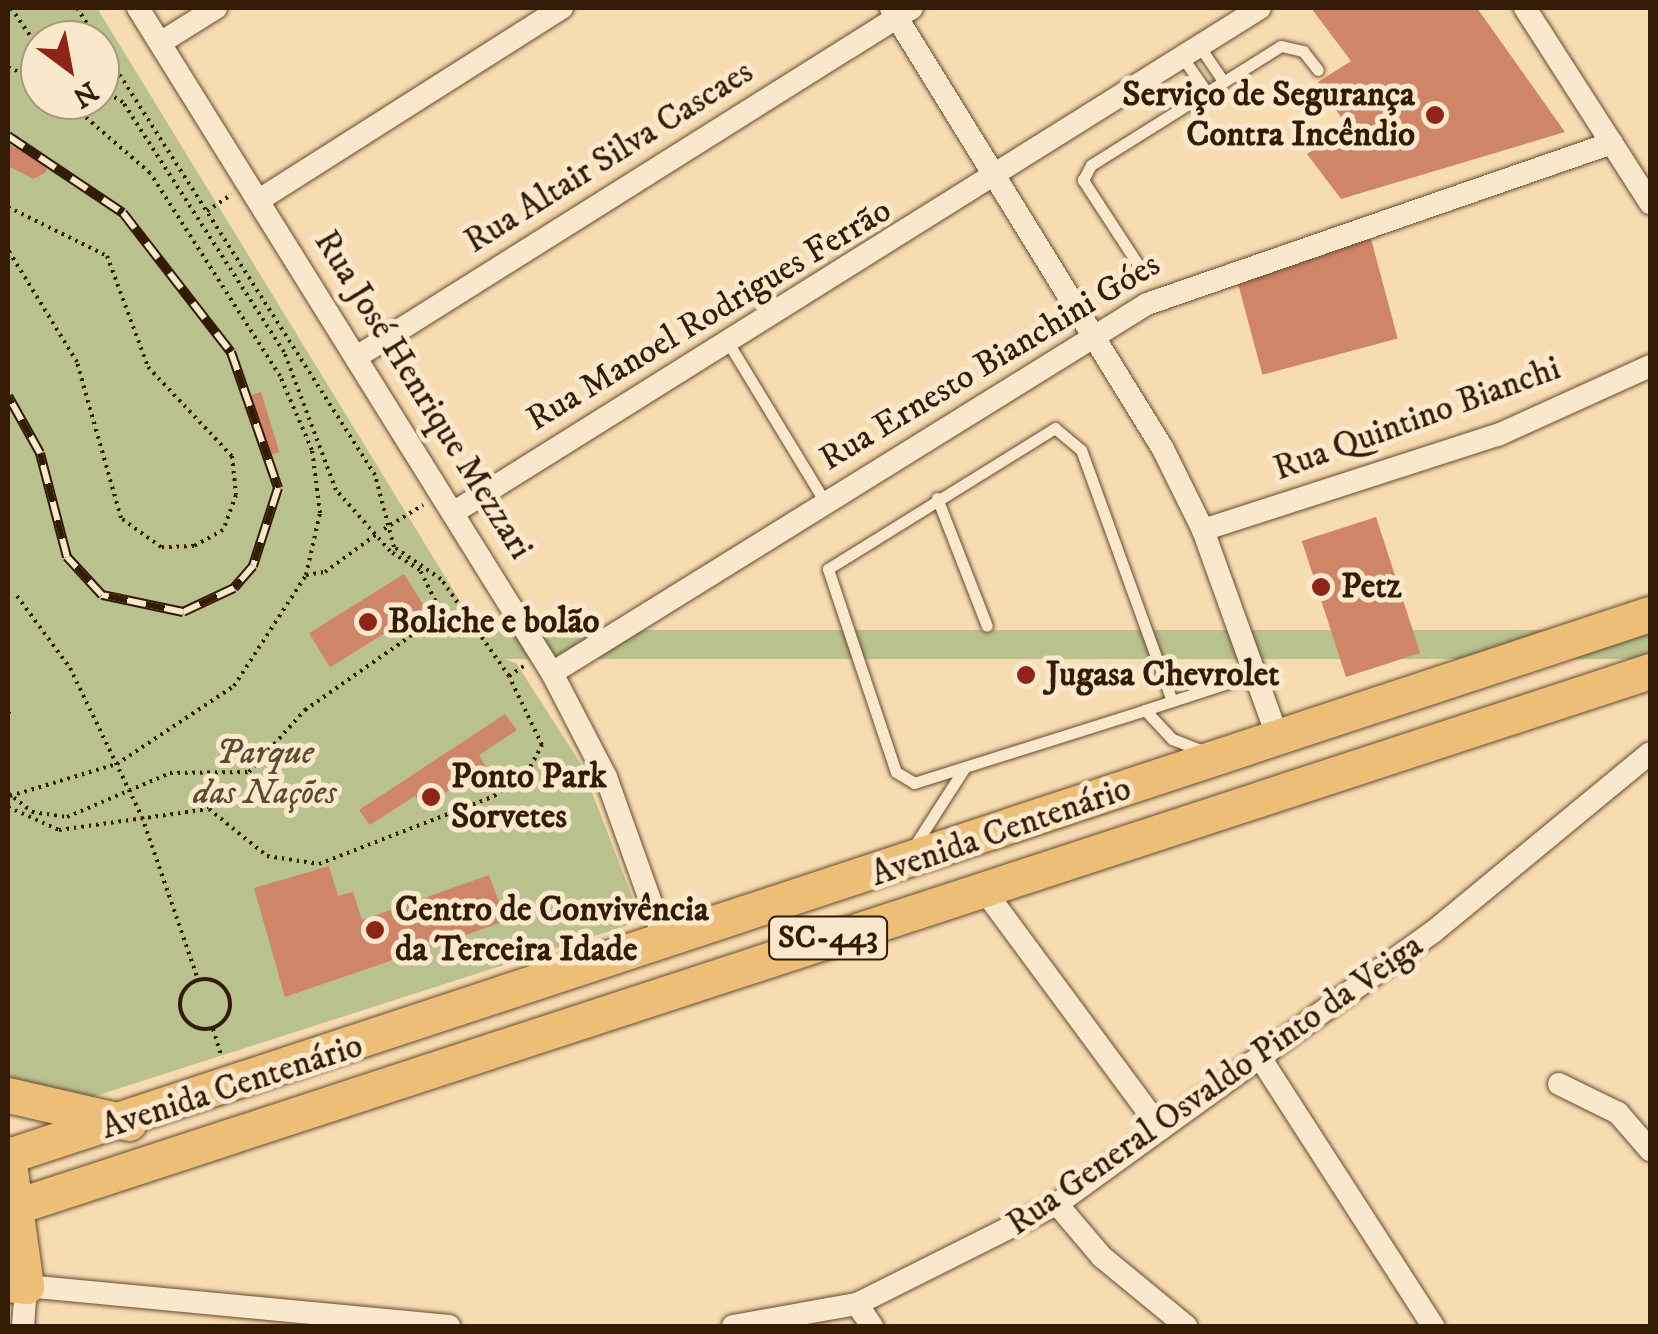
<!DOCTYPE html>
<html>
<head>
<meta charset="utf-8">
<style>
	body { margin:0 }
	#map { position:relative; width:1658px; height:1334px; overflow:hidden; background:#f8dcb1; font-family:"IM FELL DW Pica",serif }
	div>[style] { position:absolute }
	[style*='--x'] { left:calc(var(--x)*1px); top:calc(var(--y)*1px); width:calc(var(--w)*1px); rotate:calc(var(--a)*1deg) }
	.green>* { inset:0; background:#b9c18e; transform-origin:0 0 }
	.building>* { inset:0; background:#cf8568; transform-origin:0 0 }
	.path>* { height:4px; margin-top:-2px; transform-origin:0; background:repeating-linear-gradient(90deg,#331b05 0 2.5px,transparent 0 7.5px) }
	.path>.ring { margin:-2px; padding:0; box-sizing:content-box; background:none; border:4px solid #331b05; border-radius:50% }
	.roads { filter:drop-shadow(0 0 2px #644b30) drop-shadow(0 0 2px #644b30) }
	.service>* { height:11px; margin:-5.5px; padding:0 5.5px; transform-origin:5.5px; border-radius:5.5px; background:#fae8cc }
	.minor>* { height:22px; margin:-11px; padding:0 11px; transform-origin:11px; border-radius:11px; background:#fae8cc }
	.primary>* { height:35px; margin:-17.5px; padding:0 17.5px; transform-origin:17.5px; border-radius:17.5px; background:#ecbe78 }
	.trunk>* { height:35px; margin:-17.5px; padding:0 17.5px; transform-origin:17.5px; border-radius:17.5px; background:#ecbe78 }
	.rail>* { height:10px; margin-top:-5px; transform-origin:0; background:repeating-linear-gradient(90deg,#fae8cc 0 19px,#331b05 0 38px); box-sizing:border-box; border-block:2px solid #331b05 }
	.dots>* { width:28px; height:28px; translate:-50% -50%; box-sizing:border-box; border:5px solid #fae8cc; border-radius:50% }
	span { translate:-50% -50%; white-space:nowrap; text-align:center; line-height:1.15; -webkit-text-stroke:10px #fae8cc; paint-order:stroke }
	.shield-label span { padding:2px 8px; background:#fae8cc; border:2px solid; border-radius:8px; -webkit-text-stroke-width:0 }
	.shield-label { font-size:32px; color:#331b05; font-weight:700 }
	.poi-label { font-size:35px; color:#331b05; font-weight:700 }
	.right { translate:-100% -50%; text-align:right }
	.left { translate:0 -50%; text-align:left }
	.street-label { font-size:35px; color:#331b05 }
	.park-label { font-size:35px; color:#5b4d2e; font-style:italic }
	.frame { position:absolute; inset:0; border:10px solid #331b05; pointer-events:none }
	.north { position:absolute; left:20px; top:20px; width:100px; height:100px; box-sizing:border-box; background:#fae8cc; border:2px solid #aa967c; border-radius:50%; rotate:148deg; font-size:28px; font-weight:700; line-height:40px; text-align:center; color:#331b05 }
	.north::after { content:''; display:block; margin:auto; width:35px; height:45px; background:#8f2418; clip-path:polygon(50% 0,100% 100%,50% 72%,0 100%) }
</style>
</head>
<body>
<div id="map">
	<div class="green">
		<div style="clip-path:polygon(evenodd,8px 8px,97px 8px,493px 655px,516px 663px,581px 764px,635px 904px,629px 925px,64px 1106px,8px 1089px,8px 8px,40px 40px,100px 40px,100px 100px,40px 100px,40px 40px)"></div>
		<div style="left:1650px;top:630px;width:29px;height:1708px;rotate:90deg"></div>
	</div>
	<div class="building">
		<div style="clip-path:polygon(1311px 8px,1477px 8px,1565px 132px,1341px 199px,1307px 154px,1348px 128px,1318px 82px,1351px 61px)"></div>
		<div style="clip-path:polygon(8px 144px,49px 164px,45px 173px,33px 179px,8px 166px)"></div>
		<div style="left:1371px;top:239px;width:103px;height:140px;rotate:75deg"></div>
		<div style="left:261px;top:392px;width:63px;height:16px;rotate:73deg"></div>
		<div style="left:1376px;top:517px;width:143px;height:78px;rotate:72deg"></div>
		<div style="left:404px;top:574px;width:40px;height:112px;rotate:58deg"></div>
		<div style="clip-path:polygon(505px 714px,517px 730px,479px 755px,486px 767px,423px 807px,415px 796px,370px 825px,359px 810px)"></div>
		<div style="clip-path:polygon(329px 866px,338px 896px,353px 892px,362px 920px,489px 875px,506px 921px,285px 997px,254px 888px)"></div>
	</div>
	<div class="path">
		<div style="--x:11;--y:8;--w:51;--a:55.4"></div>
		<div style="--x:77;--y:8;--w:38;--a:57"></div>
		<div style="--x:8;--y:67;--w:35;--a:24"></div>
		<div style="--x:8;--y:207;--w:110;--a:26.3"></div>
		<div style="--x:107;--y:256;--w:118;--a:69.7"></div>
		<div style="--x:148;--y:367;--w:122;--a:46.7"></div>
		<div style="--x:232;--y:456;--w:39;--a:84"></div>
		<div style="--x:236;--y:495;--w:37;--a:110"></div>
		<div style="--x:223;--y:530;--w:33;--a:151"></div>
		<div style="--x:194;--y:546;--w:33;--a:178"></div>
		<div style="--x:161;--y:547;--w:49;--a:-144.1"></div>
		<div style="--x:121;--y:518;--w:162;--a:-105.8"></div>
		<div style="--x:77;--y:362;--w:132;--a:-121.6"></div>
		<div style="--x:207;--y:211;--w:30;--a:-34"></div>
		<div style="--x:384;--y:529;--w:46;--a:-31.6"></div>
		<div style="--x:306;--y:575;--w:19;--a:-9"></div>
		<div style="--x:325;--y:572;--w:64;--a:-36.2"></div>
		<div style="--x:17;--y:596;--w:89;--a:53.6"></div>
		<div style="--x:70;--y:668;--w:165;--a:64.2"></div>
		<div style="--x:142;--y:817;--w:172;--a:71"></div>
		<div style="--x:509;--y:676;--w:18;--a:-34"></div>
		<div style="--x:8;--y:712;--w:7;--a:-16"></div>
		<div style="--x:8;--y:793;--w:31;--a:38"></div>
		<div style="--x:32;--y:812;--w:35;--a:8"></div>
		<div style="--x:67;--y:817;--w:112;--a:-23.1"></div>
		<div style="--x:170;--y:773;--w:79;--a:-0.7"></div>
		<div style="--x:249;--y:772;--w:84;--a:-47.9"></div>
		<div style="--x:305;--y:710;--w:167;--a:-35"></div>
		<div style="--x:442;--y:614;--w:49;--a:-116.6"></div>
		<div style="--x:420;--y:570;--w:36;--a:-148"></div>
		<div style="--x:390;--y:551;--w:81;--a:-131.5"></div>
		<div style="--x:336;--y:490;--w:147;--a:-110.6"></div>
		<div style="--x:284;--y:352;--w:297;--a:-122.8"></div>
		<div style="--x:123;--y:102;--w:26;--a:-151"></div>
		<div style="--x:10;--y:796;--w:112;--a:-16.7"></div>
		<div style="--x:117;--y:764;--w:141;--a:-33.7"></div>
		<div style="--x:234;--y:686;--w:132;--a:-57"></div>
		<div style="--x:306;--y:575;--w:64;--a:-77.3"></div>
		<div style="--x:320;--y:513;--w:64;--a:-97.2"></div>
		<div style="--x:312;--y:450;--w:81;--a:-113.4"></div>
		<div style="--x:280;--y:376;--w:241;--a:-122.6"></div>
		<div style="--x:150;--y:173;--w:111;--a:-139"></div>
		<div style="--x:8;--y:807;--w:56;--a:24.3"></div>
		<div style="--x:59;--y:830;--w:151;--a:-8"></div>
		<div style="--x:209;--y:809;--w:75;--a:39"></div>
		<div style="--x:267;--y:856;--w:53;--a:8.7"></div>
		<div style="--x:319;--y:864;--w:188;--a:-21.2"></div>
		<div style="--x:494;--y:796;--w:40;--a:-34.9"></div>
		<div style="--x:527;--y:773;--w:32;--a:-62"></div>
		<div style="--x:542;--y:745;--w:76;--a:-115.6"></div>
		<div style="--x:509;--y:676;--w:118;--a:-125"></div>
		<div style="--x:441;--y:579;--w:57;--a:-145.8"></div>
		<div style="--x:394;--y:547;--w:74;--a:-104.8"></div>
		<div style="--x:375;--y:475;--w:511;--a:-122.54"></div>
		<div class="ring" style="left:180px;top:979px;width:46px;height:46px"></div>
		<div style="--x:213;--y:1029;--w:30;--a:73"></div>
	</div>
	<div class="roads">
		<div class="service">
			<div style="--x:1200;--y:47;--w:41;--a:55.9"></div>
			<div style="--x:1183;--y:58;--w:40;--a:55.1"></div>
			<div style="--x:1139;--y:266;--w:103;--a:-123.1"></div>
			<div style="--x:1083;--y:180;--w:17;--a:-62"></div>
			<div style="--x:1091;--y:165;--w:224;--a:-32.1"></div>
			<div style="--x:1281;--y:46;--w:23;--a:13"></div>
			<div style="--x:1303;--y:51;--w:24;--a:52"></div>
			<div style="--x:729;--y:344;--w:185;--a:58.7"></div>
			<div style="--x:937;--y:498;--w:137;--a:68.7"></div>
			<div style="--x:1172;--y:701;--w:267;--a:-109.9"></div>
			<div style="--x:1081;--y:450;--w:34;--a:-140"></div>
			<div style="--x:1055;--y:428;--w:267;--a:148.2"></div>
			<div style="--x:828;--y:569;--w:214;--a:71.5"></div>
			<div style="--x:896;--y:772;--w:21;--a:31"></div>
			<div style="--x:914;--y:783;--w:242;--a:-17.5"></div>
			<div style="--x:1145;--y:710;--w:116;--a:-18.1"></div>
			<div style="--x:1145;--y:710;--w:40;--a:47"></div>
			<div style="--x:1172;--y:739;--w:33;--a:21"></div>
			<div style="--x:913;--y:848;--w:96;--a:-57.3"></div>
		</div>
		<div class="minor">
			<div style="--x:138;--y:8;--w:783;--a:58.1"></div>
			<div style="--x:552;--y:673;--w:117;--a:62.6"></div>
			<div style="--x:606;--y:777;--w:178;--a:70.3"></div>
			<div style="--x:891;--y:8;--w:518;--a:58.33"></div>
			<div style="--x:1163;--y:449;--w:90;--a:63.7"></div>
			<div style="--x:1203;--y:530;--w:221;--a:70.2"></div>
			<div style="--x:1525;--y:8;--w:232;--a:57.3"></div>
			<div style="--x:160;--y:43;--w:66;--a:-32"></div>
			<div style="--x:259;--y:200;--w:359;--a:-32.4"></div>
			<div style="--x:358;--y:356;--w:654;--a:-32.14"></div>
			<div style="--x:456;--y:511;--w:948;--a:-32.03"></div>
			<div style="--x:1203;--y:530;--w:310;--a:-17.9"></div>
			<div style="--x:1498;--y:435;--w:167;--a:-24.4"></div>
			<div style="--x:552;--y:673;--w:700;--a:-31.81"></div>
			<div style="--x:1147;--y:304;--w:492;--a:-19.1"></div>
			<div style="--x:981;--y:886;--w:302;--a:53.5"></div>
			<div style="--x:1261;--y:1059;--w:318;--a:57.2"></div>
			<div style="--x:1559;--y:1084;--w:66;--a:26.2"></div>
			<div style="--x:1618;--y:1113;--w:49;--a:49.1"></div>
			<div style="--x:1057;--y:1204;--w:70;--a:49.7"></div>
			<div style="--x:1102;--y:1257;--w:109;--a:39.4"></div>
			<div style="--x:857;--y:1304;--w:27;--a:56"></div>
			<div style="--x:23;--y:1326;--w:40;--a:-85.7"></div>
			<div style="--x:26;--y:1286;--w:425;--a:5.4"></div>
			<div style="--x:733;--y:1326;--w:126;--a:-10.1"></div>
			<div style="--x:857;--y:1304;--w:224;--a:-26.6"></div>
			<div style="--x:1057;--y:1204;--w:464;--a:-35.9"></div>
			<div style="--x:1433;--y:932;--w:281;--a:-39.5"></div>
		</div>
		<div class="primary">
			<div style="--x:8;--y:1156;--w:1729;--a:-18.27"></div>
			<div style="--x:8;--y:1209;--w:1728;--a:-18.14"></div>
			<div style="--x:8;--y:1284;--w:18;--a:6"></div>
			<div style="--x:26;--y:1286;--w:131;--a:-97.9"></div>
		</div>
		<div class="trunk">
			<div style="--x:8;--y:1095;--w:124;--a:13"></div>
			<div style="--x:8;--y:1154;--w:2;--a:90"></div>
		</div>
	</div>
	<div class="rail">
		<div style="--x:8;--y:136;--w:138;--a:33.8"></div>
		<div style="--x:123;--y:213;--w:176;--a:52.2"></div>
		<div style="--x:231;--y:352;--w:144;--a:70.9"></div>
		<div style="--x:278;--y:488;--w:82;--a:107.8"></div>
		<div style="--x:253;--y:566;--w:29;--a:131"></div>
		<div style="--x:234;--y:588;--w:56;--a:154.8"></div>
		<div style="--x:183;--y:612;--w:83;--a:-168.1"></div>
		<div style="--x:102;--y:595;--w:52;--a:-132.6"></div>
		<div style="--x:67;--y:557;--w:107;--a:-104.6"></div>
		<div style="--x:40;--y:453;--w:65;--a:-119.3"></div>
	</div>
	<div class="dots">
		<div style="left:1435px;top:115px;background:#8f2418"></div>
		<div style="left:1321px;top:587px;background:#8f2418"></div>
		<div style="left:368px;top:622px;background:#8f2418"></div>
		<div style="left:1026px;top:675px;background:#8f2418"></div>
		<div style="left:431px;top:797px;background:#8f2418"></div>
		<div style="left:375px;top:930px;background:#8f2418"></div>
	</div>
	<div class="shield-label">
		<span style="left:828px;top:938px">SC-443</span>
	</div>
	<div class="poi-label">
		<span class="right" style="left:1415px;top:115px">Serviço de Segurança<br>Contra Incêndio</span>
		<span class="left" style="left:1341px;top:587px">Petz</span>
		<span class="left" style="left:388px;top:622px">Boliche e bolão</span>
		<span class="left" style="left:1046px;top:675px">Jugasa Chevrolet</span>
		<span class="left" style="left:451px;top:797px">Ponto Park<br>Sorvetes</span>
		<span class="left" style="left:395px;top:930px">Centro de Convivência<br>da Terceira Idade</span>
	</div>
	<div class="street-label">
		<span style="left:609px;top:157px;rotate:-32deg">Rua Altair Silva Cascaes</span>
		<span style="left:709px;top:315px;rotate:-31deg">Rua Manoel Rodrigues Ferrão</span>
		<span style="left:990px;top:362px;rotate:-31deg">Rua Ernesto Bianchini Góes</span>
		<span style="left:423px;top:395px;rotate:58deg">Rua José Henrique Mezzari</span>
		<span style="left:1417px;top:419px;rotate:-20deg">Rua Quintino Bianchi</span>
		<span style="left:1001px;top:832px;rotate:-19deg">Avenida Centenário</span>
		<span style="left:1215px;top:1085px;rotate:-35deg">Rua General Osvaldo Pinto da Veiga</span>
		<span style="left:232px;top:1087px;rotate:-18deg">Avenida Centenário</span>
	</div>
	<div class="park-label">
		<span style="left:265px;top:773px">Parque<br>das Nações</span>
	</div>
	<div class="frame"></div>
	<div class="north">N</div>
</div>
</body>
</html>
